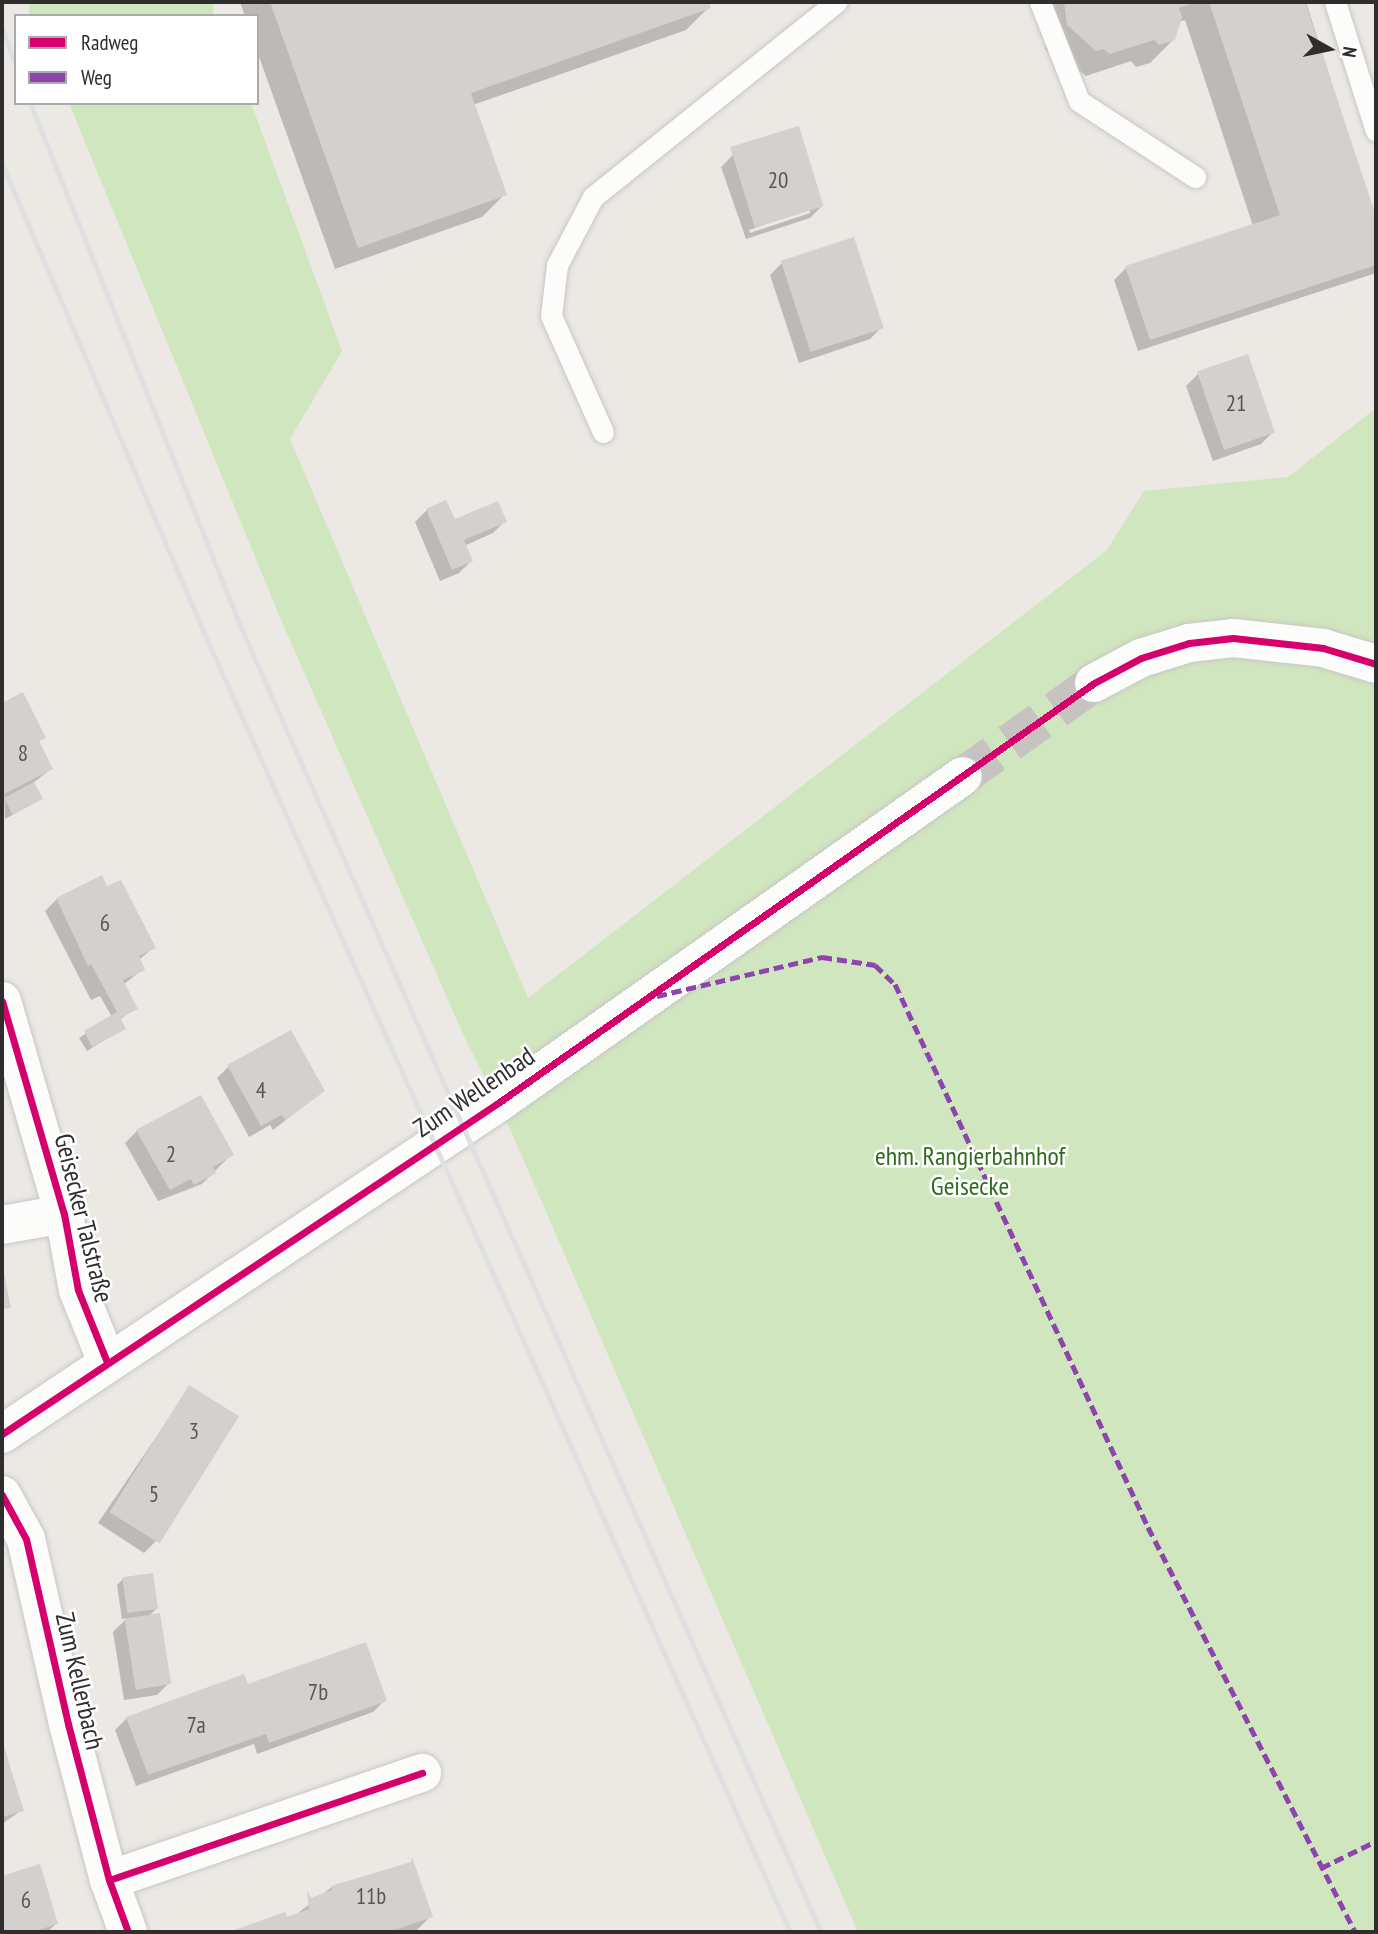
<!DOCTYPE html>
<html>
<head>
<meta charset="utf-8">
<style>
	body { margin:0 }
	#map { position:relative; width:1378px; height:1934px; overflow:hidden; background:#ece8e4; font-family:"PT Sans Narrow",sans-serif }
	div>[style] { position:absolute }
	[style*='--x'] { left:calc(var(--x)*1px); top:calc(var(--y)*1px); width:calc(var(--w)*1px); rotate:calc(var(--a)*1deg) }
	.green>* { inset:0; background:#d0e6be; transform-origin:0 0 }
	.shadow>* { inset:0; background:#0003 }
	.building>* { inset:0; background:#d3d0cd; transform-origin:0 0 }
	.secondary-tunnel>* { height:38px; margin-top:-19px; transform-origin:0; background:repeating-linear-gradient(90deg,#c6c3c0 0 38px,transparent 0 57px) }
	.roads { filter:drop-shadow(0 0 2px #c8c6c7) drop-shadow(0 0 2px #c8c6c7) }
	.service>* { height:21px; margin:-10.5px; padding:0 10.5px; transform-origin:10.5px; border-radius:10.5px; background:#fcfcfb }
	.minor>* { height:38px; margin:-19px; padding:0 19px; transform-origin:19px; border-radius:19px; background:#fcfcfb }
	.secondary>* { height:38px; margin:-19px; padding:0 19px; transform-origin:19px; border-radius:19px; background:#fcfcfb }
	.rail>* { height:5px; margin:-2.5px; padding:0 2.5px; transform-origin:2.5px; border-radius:2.5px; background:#dfe0e1 }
	.quiet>* { height:5px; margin-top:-2.5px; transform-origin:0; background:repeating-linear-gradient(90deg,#8e44ad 0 10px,transparent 0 15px) }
	.cycleway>* { height:7px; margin:-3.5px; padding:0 3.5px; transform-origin:3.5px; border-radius:3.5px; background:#d6006c }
	span { translate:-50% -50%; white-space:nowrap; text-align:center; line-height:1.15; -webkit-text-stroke:5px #fff; paint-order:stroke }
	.number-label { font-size:23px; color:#585756 }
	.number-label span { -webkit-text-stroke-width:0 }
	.street-label { font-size:26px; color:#2e2e2e }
	.park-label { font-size:26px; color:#306c1d }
	.frame { position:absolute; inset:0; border:4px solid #2e2e2e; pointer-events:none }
	.legend { position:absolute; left:14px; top:14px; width:245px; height:91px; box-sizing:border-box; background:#fff; border:2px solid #ababab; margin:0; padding:9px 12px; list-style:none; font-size:21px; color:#2e2e2e }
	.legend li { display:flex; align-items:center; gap:14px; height:35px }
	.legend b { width:35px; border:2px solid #ababab }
	.north { position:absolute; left:1294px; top:14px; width:70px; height:70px; -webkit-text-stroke:5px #fff; paint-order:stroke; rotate:99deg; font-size:19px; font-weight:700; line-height:28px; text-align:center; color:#2e2e2e }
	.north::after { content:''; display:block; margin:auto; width:24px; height:32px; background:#2e2e2e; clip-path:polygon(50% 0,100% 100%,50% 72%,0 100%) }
</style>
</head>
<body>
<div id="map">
	<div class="green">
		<div style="left:29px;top:2px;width:184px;height:15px"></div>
		<div style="clip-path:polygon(69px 103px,251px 103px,342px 351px,290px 439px,528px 998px,1107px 550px,1144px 491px,1288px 477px,1376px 408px,1376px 1932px,858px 1932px,505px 1117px,467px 1043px,278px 613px)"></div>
	</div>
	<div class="shadow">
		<div style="clip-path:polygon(240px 2px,707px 2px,709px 7px,686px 30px,473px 105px,505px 194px,482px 217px,335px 269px,257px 51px,257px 16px,245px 16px)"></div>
		<div style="clip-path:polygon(1048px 2px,1306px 2px,1376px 222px,1376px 273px,1138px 351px,1114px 280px,1126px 268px,1253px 226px,1185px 20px,1178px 22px,1174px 39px,1150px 63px,1136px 67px,1131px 61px,1086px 76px,1079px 71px,1073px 73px,1045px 49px,1046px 39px,1040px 34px)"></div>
		<div style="clip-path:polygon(evenodd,733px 155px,822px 206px,810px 218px,746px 239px,721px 167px,733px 155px,810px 209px,810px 213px,750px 233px,749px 230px,810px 209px)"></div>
		<div style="clip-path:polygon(782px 263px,882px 327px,870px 339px,799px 363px,770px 275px)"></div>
		<div style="clip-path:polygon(1198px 374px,1273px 432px,1261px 444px,1213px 461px,1186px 386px)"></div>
		<div style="clip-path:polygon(427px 510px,454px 522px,505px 521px,493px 533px,464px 546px,471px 561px,459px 573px,440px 581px,415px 522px)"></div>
		<div style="clip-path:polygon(22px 695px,43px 737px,38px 743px,51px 769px,33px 783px,41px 799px,5px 819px,2px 705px)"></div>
		<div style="clip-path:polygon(106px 889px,154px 947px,139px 960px,143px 969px,123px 985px,136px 1008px,119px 1020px,124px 1028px,87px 1051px,79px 1038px,112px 1017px,100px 996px,91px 1000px,45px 911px,57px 899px)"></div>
		<div style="clip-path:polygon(228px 1067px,323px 1091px,273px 1130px,270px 1125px,249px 1137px,217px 1078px)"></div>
		<div style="clip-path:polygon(137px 1131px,231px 1155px,202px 1184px,158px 1201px,125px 1143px)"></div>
		<div style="clip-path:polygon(190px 1387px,156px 1541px,144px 1553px,98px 1523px)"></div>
		<div style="clip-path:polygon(123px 1579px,156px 1609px,148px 1617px,169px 1683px,157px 1695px,124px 1700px,113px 1632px,127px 1618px,122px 1619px,117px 1585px)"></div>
		<div style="clip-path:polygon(247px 1686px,385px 1700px,373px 1712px,257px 1754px,254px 1744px,136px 1786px,115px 1730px,127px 1718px)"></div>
		<div style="clip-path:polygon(3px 1743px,22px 1810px,2px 1824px,2px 1743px)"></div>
		<div style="clip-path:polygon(39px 1866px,56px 1924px,47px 1932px,2px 1932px,2px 1878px)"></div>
		<div style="clip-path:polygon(332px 1887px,431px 1916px,415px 1932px,241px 1932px,284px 1914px,286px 1919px,294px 1916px)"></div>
	</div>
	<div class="building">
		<div style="clip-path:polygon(270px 2px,709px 2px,711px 8px,471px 93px,507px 195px,358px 248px)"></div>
		<div style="clip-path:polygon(1064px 2px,1196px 2px,1179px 8px,1182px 17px,1175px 40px,1159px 45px,1154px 40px,1110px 54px,1103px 49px,1096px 51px,1067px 25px)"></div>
		<div style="clip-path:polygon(1209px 2px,1305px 2px,1376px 216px,1376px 265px,1150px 340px,1125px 266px,1280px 215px)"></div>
		<div style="left:799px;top:126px;width:84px;height:72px;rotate:73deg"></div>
		<div style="left:854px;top:237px;width:96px;height:77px;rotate:72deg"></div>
		<div style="left:1248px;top:354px;width:83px;height:54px;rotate:71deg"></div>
		<div style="clip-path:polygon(446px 500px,455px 519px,498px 501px,507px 522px,464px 540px,473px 561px,452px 570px,426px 509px)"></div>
		<div style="clip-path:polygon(23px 692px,46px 738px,39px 741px,53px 769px,2px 795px,2px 703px)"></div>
		<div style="left:34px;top:782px;width:19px;height:34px;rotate:62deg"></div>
		<div style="clip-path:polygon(102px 875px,107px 886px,121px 880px,156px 948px,139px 956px,145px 970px,123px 980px,138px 1009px,120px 1018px,126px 1029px,92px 1047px,84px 1031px,117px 1012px,91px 964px,88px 966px,56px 898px)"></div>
		<div style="clip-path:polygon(291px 1030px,325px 1091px,285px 1120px,282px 1115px,261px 1126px,227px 1065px)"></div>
		<div style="clip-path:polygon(201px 1095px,234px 1155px,213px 1167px,216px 1173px,194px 1185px,191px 1179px,170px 1190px,136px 1130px)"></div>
		<div style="clip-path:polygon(4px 1273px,11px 1308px,2px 1309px,2px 1274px)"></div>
		<div style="left:189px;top:1385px;width:59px;height:150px;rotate:32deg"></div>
		<div style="left:153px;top:1573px;width:36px;height:31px;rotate:82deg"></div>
		<div style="left:160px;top:1613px;width:72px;height:36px;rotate:81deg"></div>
		<div style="clip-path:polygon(366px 1642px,387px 1701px,269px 1743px,266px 1734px,148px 1775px,126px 1717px,244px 1674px,248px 1684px)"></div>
		<div style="clip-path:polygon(2px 1741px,24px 1811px,2px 1817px)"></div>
		<div style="clip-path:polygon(412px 1857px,433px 1917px,389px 1932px,229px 1932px,285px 1912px,287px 1917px,309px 1909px,307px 1890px,311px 1898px,332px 1890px,331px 1886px,411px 1862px)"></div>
		<div style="clip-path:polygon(40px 1864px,58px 1924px,32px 1932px,4px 1932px,2px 1876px)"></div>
	</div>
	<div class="secondary-tunnel">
		<div style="--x:963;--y:776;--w:161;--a:-35.4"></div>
	</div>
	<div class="roads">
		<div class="service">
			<div style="--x:1040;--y:2;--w:106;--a:68.5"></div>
			<div style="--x:1079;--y:101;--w:139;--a:33.2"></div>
			<div style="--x:1335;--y:2;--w:135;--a:72.4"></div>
			<div style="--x:603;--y:432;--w:127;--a:-114.1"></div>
			<div style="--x:551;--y:316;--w:51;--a:-83.3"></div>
			<div style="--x:557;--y:265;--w:77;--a:-62.1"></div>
			<div style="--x:593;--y:197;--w:312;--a:-38.7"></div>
		</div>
		<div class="minor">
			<div style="--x:2;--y:1001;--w:222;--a:73.8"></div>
			<div style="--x:64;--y:1214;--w:77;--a:79.6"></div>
			<div style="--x:78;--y:1290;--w:78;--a:68.1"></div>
			<div style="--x:2;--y:1225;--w:63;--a:-10.1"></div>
			<div style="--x:2;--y:1495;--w:50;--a:61.4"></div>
			<div style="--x:26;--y:1539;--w:190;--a:77.2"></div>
			<div style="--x:68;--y:1724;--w:161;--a:75.3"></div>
			<div style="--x:109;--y:1880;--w:55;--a:69.9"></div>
			<div style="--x:109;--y:1880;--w:331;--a:-18.9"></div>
		</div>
		<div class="secondary">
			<div style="--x:1094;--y:683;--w:53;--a:-28"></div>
			<div style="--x:1141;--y:658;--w:50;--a:-17.4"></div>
			<div style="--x:1189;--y:643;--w:44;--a:-6.5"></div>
			<div style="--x:1233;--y:638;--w:91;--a:6.3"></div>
			<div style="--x:1323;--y:648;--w:55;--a:16.8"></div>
			<div style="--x:2;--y:1434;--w:596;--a:-33.72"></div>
			<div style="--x:498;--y:1103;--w:568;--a:-35.12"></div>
		</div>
	</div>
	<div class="rail">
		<div style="--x:2;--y:29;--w:40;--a:69"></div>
		<div style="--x:30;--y:103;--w:568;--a:68.09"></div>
		<div style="--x:242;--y:630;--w:1425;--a:66.03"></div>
		<div style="--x:2;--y:164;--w:520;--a:66.69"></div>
		<div style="--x:208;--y:642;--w:1415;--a:65.72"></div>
	</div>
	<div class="quiet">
		<div style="--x:657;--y:996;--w:170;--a:-13.3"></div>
		<div style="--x:822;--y:957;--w:54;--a:8.6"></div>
		<div style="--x:875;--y:965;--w:28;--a:44"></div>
		<div style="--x:895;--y:984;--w:599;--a:65.02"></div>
		<div style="--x:1148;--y:1527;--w:455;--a:62.9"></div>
		<div style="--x:1321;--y:1868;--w:61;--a:-26.1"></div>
	</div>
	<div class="cycleway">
		<div style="--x:2;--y:1001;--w:222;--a:73.8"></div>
		<div style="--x:64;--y:1214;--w:77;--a:79.6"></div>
		<div style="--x:78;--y:1290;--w:78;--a:68.1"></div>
		<div style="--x:2;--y:1434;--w:596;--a:-33.72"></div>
		<div style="--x:498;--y:1103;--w:729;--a:-35.17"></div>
		<div style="--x:1094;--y:683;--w:53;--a:-28"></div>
		<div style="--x:1141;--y:658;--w:50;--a:-17.4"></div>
		<div style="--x:1189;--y:643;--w:44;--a:-6.5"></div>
		<div style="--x:1233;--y:638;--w:91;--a:6.3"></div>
		<div style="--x:1323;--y:648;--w:55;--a:16.8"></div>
		<div style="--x:2;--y:1495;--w:50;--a:61.4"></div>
		<div style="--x:26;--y:1539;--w:190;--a:77.2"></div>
		<div style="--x:68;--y:1724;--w:161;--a:75.3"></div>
		<div style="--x:109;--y:1880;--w:55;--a:69.9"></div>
		<div style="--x:109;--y:1880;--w:331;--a:-18.9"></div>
	</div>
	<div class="number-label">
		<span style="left:778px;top:180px">20</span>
		<span style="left:1236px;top:403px">21</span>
		<span style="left:23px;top:753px">8</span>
		<span style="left:105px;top:923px">6</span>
		<span style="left:261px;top:1090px">4</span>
		<span style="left:171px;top:1154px">2</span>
		<span style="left:194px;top:1431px">3</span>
		<span style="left:154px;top:1494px">5</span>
		<span style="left:318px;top:1692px">7b</span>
		<span style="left:196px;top:1725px">7a</span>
		<span style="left:371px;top:1896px">11b</span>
		<span style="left:26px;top:1900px">6</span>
	</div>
	<div class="street-label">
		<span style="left:474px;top:1092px;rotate:-34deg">Zum Wellenbad</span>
		<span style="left:84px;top:1218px;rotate:76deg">Geisecker Talstraße</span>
		<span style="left:80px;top:1681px;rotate:77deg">Zum Kellerbach</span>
	</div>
	<div class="park-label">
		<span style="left:970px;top:1171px">ehm. Rangierbahnhof<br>Geisecke</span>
	</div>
	<div class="frame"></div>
	<ul class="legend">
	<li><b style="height:9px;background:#d6006c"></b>Radweg</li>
	<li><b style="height:9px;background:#8e44ad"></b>Weg</li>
	</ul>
	<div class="north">N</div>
</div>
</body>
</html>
